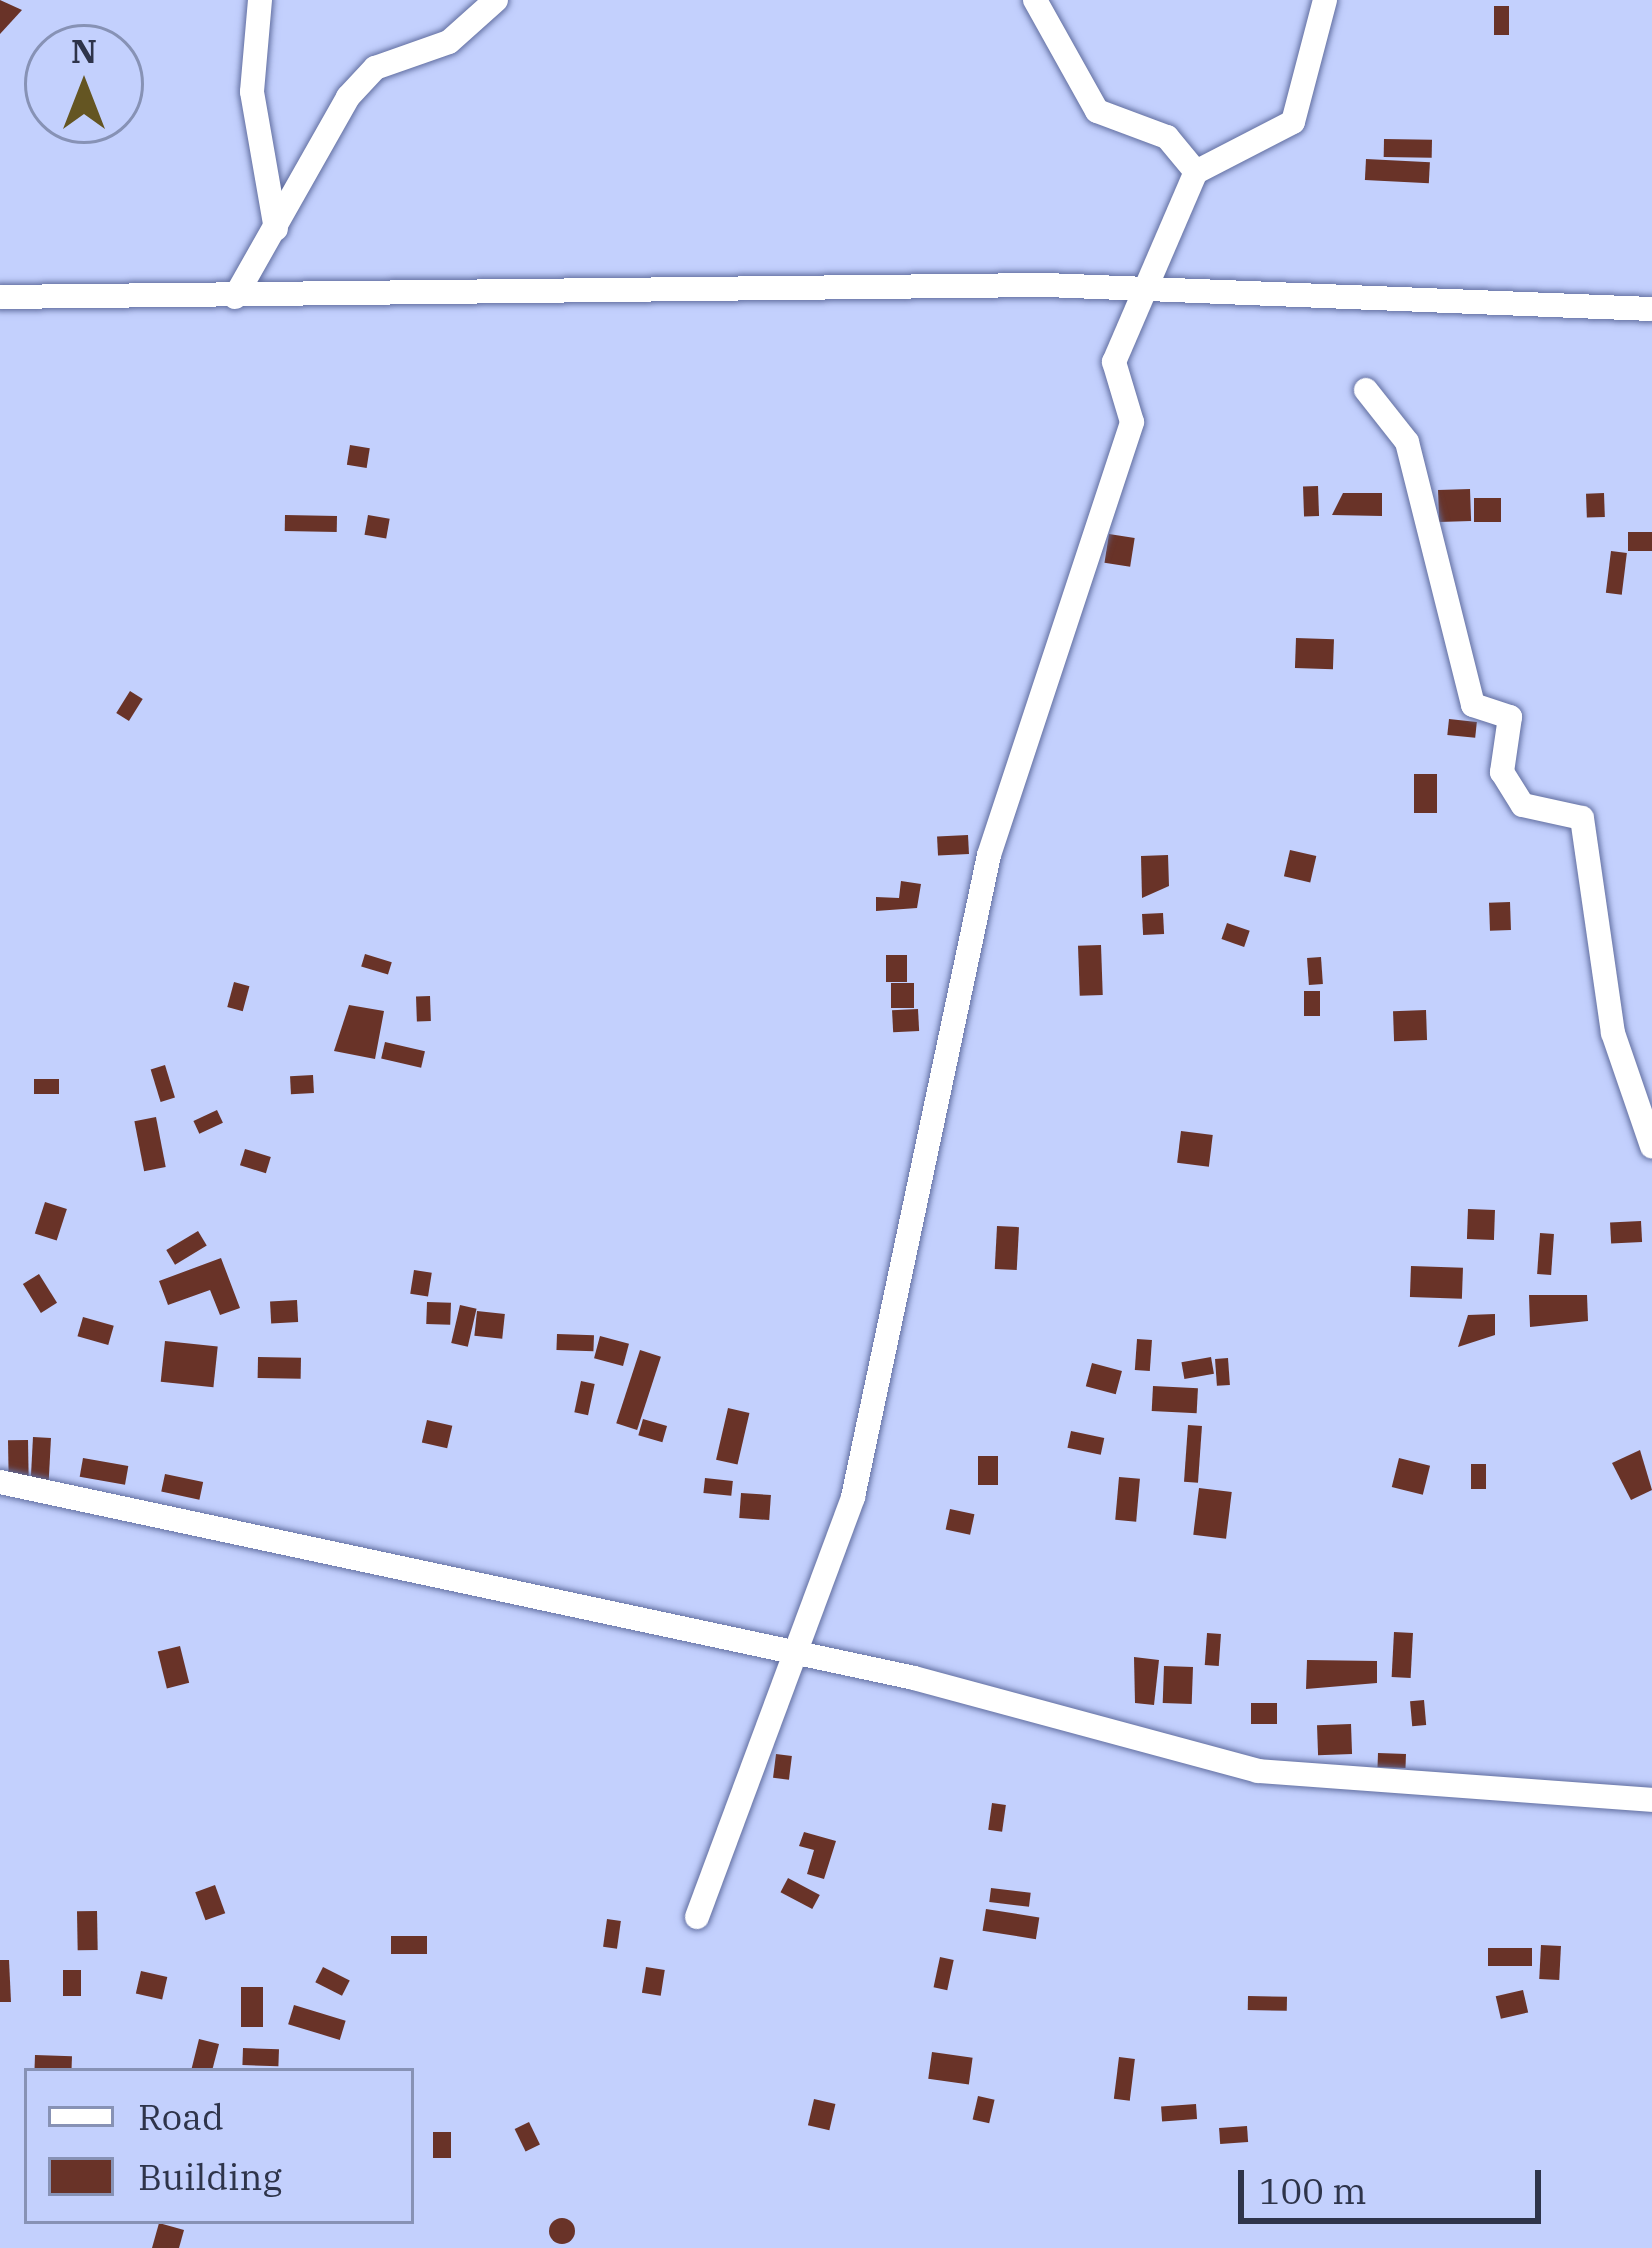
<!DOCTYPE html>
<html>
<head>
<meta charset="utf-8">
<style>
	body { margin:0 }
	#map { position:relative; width:1652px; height:2248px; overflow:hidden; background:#c3d0fd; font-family:"IBM Plex Serif",serif }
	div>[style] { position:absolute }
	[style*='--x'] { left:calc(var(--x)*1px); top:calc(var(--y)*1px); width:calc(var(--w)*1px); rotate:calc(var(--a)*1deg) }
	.building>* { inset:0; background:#693328; transform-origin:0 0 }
	.round { border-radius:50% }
	.roads { filter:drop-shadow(0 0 3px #616ea0) drop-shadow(0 0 3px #616ea0) }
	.minor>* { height:24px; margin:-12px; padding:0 12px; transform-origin:12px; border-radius:12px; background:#fff }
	span { translate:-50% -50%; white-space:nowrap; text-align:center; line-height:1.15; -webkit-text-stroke:12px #c3d0fd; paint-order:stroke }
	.legend { position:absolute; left:24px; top:2068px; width:390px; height:156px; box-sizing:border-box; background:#c3d0fd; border:3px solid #8792b5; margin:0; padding:15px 21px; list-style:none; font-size:36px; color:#2e344a }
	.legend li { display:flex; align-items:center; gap:24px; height:60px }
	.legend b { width:60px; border:3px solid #8792b5 }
	.north { position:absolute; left:24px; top:24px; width:120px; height:120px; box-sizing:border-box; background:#c3d0fd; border:3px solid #8792b5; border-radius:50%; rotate:0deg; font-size:33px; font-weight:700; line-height:48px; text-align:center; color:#2e344a }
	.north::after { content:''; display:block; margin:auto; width:42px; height:54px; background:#645522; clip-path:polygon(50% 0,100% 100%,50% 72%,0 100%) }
	.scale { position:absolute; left:1238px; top:2170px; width:303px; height:54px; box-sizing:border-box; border:6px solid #2e344a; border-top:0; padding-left:15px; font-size:36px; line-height:42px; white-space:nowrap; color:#2e344a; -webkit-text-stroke:9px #c3d0fd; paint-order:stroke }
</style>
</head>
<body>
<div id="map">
	<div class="building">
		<div style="clip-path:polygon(0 0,22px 10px,0 34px)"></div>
		<div style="left:1494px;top:6px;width:15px;height:29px"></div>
		<div style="left:1384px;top:139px;width:48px;height:18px;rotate:1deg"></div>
		<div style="left:1366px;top:159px;width:64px;height:21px;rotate:3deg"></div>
		<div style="left:350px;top:445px;width:20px;height:20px;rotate:9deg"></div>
		<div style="left:1318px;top:486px;width:30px;height:15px;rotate:88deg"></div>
		<div style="left:1470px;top:489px;width:32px;height:32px;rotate:88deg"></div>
		<div style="clip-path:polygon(1343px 493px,1382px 493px,1382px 516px,1332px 515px)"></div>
		<div style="left:1604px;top:493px;width:24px;height:18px;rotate:88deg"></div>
		<div style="left:1474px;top:498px;width:27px;height:24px"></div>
		<div style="left:285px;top:515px;width:52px;height:16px;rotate:1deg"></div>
		<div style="left:368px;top:515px;width:22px;height:20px;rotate:10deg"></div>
		<div style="left:1628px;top:532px;width:24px;height:19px"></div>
		<div style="left:1109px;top:534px;width:26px;height:29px;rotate:9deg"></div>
		<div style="left:1611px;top:551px;width:16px;height:42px;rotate:7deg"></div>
		<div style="left:1296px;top:638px;width:38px;height:30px;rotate:2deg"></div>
		<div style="left:130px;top:691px;width:15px;height:26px;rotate:32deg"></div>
		<div style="left:1449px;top:719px;width:28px;height:16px;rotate:6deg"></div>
		<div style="left:1414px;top:774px;width:23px;height:39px"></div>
		<div style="left:968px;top:835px;width:19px;height:31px;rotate:87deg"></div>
		<div style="left:1290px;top:850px;width:27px;height:27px;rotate:13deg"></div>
		<div style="clip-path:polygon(1168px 855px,1169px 886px,1142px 898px,1141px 856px)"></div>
		<div style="clip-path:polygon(901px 881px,921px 884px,917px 908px,876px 911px,876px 897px,899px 898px)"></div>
		<div style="left:1510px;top:902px;width:28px;height:21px;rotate:88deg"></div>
		<div style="left:1163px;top:913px;width:21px;height:21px;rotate:87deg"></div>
		<div style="left:1227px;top:923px;width:24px;height:17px;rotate:19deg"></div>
		<div style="left:1101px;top:945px;width:50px;height:23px;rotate:88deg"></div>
		<div style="left:365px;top:954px;width:28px;height:13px;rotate:17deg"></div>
		<div style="left:886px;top:955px;width:21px;height:27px"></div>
		<div style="left:1321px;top:957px;width:27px;height:14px;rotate:86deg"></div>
		<div style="left:234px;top:982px;width:16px;height:26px;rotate:15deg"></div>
		<div style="left:891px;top:983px;width:23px;height:25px"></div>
		<div style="left:1304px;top:991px;width:16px;height:25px"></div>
		<div style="left:430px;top:996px;width:25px;height:14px;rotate:88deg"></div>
		<div style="clip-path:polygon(349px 1005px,384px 1011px,375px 1059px,334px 1051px)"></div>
		<div style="left:918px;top:1009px;width:22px;height:26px;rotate:87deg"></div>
		<div style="left:1426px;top:1010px;width:30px;height:33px;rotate:88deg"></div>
		<div style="left:385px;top:1042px;width:41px;height:17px;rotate:13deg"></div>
		<div style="left:165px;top:1065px;width:34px;height:15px;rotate:73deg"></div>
		<div style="left:313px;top:1075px;width:18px;height:23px;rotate:87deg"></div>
		<div style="left:34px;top:1079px;width:25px;height:15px"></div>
		<div style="left:217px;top:1110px;width:14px;height:26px;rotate:65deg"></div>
		<div style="left:156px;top:1117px;width:51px;height:22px;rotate:79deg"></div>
		<div style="left:1181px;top:1131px;width:32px;height:32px;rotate:7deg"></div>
		<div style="left:245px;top:1149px;width:27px;height:17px;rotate:17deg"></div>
		<div style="left:45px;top:1202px;width:23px;height:33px;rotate:18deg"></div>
		<div style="left:1468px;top:1209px;width:27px;height:30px;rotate:2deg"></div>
		<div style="left:1641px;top:1221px;width:21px;height:31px;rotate:87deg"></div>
		<div style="left:997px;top:1226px;width:22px;height:43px;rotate:3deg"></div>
		<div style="left:198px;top:1231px;width:17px;height:37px;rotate:59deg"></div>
		<div style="left:1540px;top:1233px;width:14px;height:41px;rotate:4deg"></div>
		<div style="clip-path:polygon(221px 1258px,240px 1308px,220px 1315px,210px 1290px,168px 1305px,159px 1281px)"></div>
		<div style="left:1411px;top:1266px;width:52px;height:31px;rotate:2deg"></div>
		<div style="left:414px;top:1270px;width:18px;height:24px;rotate:9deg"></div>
		<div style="left:39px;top:1274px;width:34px;height:19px;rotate:58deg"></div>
		<div style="clip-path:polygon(1529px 1295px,1587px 1295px,1588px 1321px,1530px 1327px)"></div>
		<div style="left:297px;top:1300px;width:22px;height:27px;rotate:87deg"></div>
		<div style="left:427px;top:1302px;width:24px;height:22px;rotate:2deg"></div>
		<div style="left:460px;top:1305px;width:17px;height:39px;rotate:13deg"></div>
		<div style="left:477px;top:1311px;width:28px;height:25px;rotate:6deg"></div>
		<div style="clip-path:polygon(1495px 1314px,1495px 1335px,1458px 1347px,1468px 1315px)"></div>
		<div style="left:83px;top:1317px;width:32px;height:20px;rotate:16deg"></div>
		<div style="left:557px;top:1334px;width:37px;height:16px;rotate:2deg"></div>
		<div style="left:600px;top:1336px;width:30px;height:23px;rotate:15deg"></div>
		<div style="left:1137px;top:1339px;width:15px;height:31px;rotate:4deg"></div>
		<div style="left:165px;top:1341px;width:53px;height:41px;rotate:6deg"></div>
		<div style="left:640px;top:1350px;width:22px;height:77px;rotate:18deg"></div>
		<div style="left:258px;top:1357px;width:43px;height:21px;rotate:1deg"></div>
		<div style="left:1211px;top:1357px;width:17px;height:30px;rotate:80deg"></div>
		<div style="left:1228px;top:1358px;width:27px;height:13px;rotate:86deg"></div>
		<div style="left:1092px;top:1363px;width:31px;height:24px;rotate:15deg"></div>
		<div style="left:581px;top:1381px;width:14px;height:32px;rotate:12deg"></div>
		<div style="left:1153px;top:1386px;width:45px;height:25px;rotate:3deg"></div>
		<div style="left:728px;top:1408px;width:22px;height:53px;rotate:13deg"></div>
		<div style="left:643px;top:1419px;width:25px;height:17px;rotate:16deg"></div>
		<div style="left:427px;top:1420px;width:26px;height:23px;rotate:13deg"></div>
		<div style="left:1188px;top:1425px;width:14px;height:57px;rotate:4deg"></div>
		<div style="left:1071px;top:1431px;width:34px;height:17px;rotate:12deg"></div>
		<div style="left:33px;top:1437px;width:18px;height:49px;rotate:3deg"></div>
		<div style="left:28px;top:1440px;width:41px;height:20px;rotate:89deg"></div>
		<div style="clip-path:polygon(1640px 1450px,1652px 1490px,1631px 1500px,1612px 1463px)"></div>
		<div style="left:978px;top:1456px;width:20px;height:29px"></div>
		<div style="left:83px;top:1458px;width:46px;height:19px;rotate:10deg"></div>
		<div style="left:1399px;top:1458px;width:32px;height:30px;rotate:14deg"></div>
		<div style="left:1471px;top:1464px;width:15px;height:25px"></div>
		<div style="left:165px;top:1474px;width:39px;height:18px;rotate:12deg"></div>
		<div style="left:1119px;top:1477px;width:21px;height:43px;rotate:5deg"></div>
		<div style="left:705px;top:1478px;width:28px;height:15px;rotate:6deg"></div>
		<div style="left:1199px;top:1488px;width:33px;height:47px;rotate:7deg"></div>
		<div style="left:741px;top:1493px;width:30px;height:25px;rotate:4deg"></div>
		<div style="left:950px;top:1509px;width:25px;height:21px;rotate:12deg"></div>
		<div style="left:1394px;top:1632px;width:19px;height:45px;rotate:3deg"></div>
		<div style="left:1207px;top:1633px;width:14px;height:32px;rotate:4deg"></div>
		<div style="left:180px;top:1646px;width:38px;height:23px;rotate:76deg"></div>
		<div style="clip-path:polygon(1134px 1657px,1159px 1660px,1154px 1705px,1135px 1703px)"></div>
		<div style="clip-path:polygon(1307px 1660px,1377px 1661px,1377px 1683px,1306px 1689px)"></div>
		<div style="left:1164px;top:1666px;width:29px;height:37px;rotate:2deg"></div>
		<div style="left:1424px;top:1700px;width:25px;height:14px;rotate:85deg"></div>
		<div style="left:1251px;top:1703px;width:26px;height:21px"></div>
		<div style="left:1351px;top:1724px;width:30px;height:34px;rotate:88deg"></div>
		<div style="left:1378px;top:1753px;width:28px;height:14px;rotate:2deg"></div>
		<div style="left:776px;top:1754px;width:16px;height:24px;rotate:7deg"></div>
		<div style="left:992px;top:1803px;width:14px;height:27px;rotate:8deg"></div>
		<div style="clip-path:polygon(804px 1832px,836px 1841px,824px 1879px,807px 1874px,814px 1850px,799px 1846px)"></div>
		<div style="left:788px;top:1878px;width:36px;height:16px;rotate:28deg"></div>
		<div style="left:215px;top:1885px;width:30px;height:21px;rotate:70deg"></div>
		<div style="left:991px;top:1888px;width:40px;height:14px;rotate:7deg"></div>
		<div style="left:986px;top:1909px;width:54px;height:22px;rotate:9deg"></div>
		<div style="left:97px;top:1911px;width:39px;height:20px;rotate:89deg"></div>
		<div style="left:607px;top:1919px;width:14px;height:28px;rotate:8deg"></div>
		<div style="left:427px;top:1936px;width:18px;height:36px;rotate:90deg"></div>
		<div style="left:1541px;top:1945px;width:20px;height:34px;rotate:3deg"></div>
		<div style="left:1488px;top:1948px;width:44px;height:18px"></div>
		<div style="left:940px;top:1957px;width:14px;height:31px;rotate:12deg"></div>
		<div style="clip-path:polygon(0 1960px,9px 1960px,11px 2002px,0 2002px)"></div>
		<div style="left:323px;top:1967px;width:30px;height:17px;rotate:27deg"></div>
		<div style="left:646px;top:1967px;width:19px;height:26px;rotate:9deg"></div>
		<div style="left:63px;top:1970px;width:18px;height:26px"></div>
		<div style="left:141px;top:1971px;width:27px;height:23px;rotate:13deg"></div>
		<div style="left:241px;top:1987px;width:22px;height:40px"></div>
		<div style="left:1523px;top:1990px;width:23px;height:28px;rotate:77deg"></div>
		<div style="left:1248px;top:1996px;width:39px;height:14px;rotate:1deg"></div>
		<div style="left:294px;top:2005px;width:54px;height:20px;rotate:17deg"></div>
		<div style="clip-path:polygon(199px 2039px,219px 2044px,212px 2071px,191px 2071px)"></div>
		<div style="left:243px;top:2048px;width:36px;height:17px;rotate:2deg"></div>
		<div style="left:932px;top:2052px;width:41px;height:27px;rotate:8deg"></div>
		<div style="left:35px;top:2055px;width:37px;height:16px;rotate:2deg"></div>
		<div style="left:1119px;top:2057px;width:16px;height:42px;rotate:7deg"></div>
		<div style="left:978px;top:2096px;width:17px;height:24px;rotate:13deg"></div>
		<div style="left:814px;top:2099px;width:22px;height:27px;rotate:13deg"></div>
		<div style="left:1196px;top:2104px;width:15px;height:35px;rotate:86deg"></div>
		<div style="left:529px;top:2122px;width:25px;height:16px;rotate:64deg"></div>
		<div style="left:1247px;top:2126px;width:16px;height:28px;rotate:86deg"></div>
		<div style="left:433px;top:2132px;width:18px;height:26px"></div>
		<div class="round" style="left:549px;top:2218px;width:26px;height:26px"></div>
		<div style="clip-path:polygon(159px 2223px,184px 2230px,179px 2248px,152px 2248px)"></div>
	</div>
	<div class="roads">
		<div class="minor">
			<div style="--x:260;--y:0;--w:92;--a:95"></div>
			<div style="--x:252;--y:92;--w:139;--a:80.1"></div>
			<div style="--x:1035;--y:0;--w:127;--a:60.8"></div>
			<div style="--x:1097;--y:111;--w:75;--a:20.4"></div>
			<div style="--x:1167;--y:137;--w:45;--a:50.4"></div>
			<div style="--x:1196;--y:172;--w:109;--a:-27.3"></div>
			<div style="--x:1293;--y:122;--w:126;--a:-75.3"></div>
			<div style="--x:0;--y:297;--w:1046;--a:-0.66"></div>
			<div style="--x:1046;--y:285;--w:606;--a:2.27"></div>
			<div style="--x:235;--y:297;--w:230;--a:-60.5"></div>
			<div style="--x:348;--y:97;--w:40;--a:-47"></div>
			<div style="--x:375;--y:68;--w:78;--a:-19.4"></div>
			<div style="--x:449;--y:42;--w:63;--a:-41.8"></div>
			<div style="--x:1366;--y:390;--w:66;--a:51.7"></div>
			<div style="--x:1407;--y:442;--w:271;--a:75.9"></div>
			<div style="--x:1473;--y:705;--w:39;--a:18"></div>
			<div style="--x:1510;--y:717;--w:56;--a:98.3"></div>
			<div style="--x:1502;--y:772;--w:39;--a:58"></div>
			<div style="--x:1523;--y:805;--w:60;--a:12.4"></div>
			<div style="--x:1582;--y:818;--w:217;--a:81.8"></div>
			<div style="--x:1613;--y:1033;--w:120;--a:71"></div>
			<div style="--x:0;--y:1482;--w:935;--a:12.1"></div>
			<div style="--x:914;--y:1678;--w:356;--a:15.1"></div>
			<div style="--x:1258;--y:1771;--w:395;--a:4.2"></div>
			<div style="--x:697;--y:1917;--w:448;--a:-69.6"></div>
			<div style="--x:853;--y:1497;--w:656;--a:-78.04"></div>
			<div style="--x:989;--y:855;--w:456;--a:-71.7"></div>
			<div style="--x:1132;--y:422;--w:63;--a:-106.7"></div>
			<div style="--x:1114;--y:362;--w:207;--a:-66.7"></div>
		</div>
	</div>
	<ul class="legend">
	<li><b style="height:15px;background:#fff"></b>Road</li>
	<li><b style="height:33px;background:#693328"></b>Building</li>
	</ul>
	<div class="north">N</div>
	<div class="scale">100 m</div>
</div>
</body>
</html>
